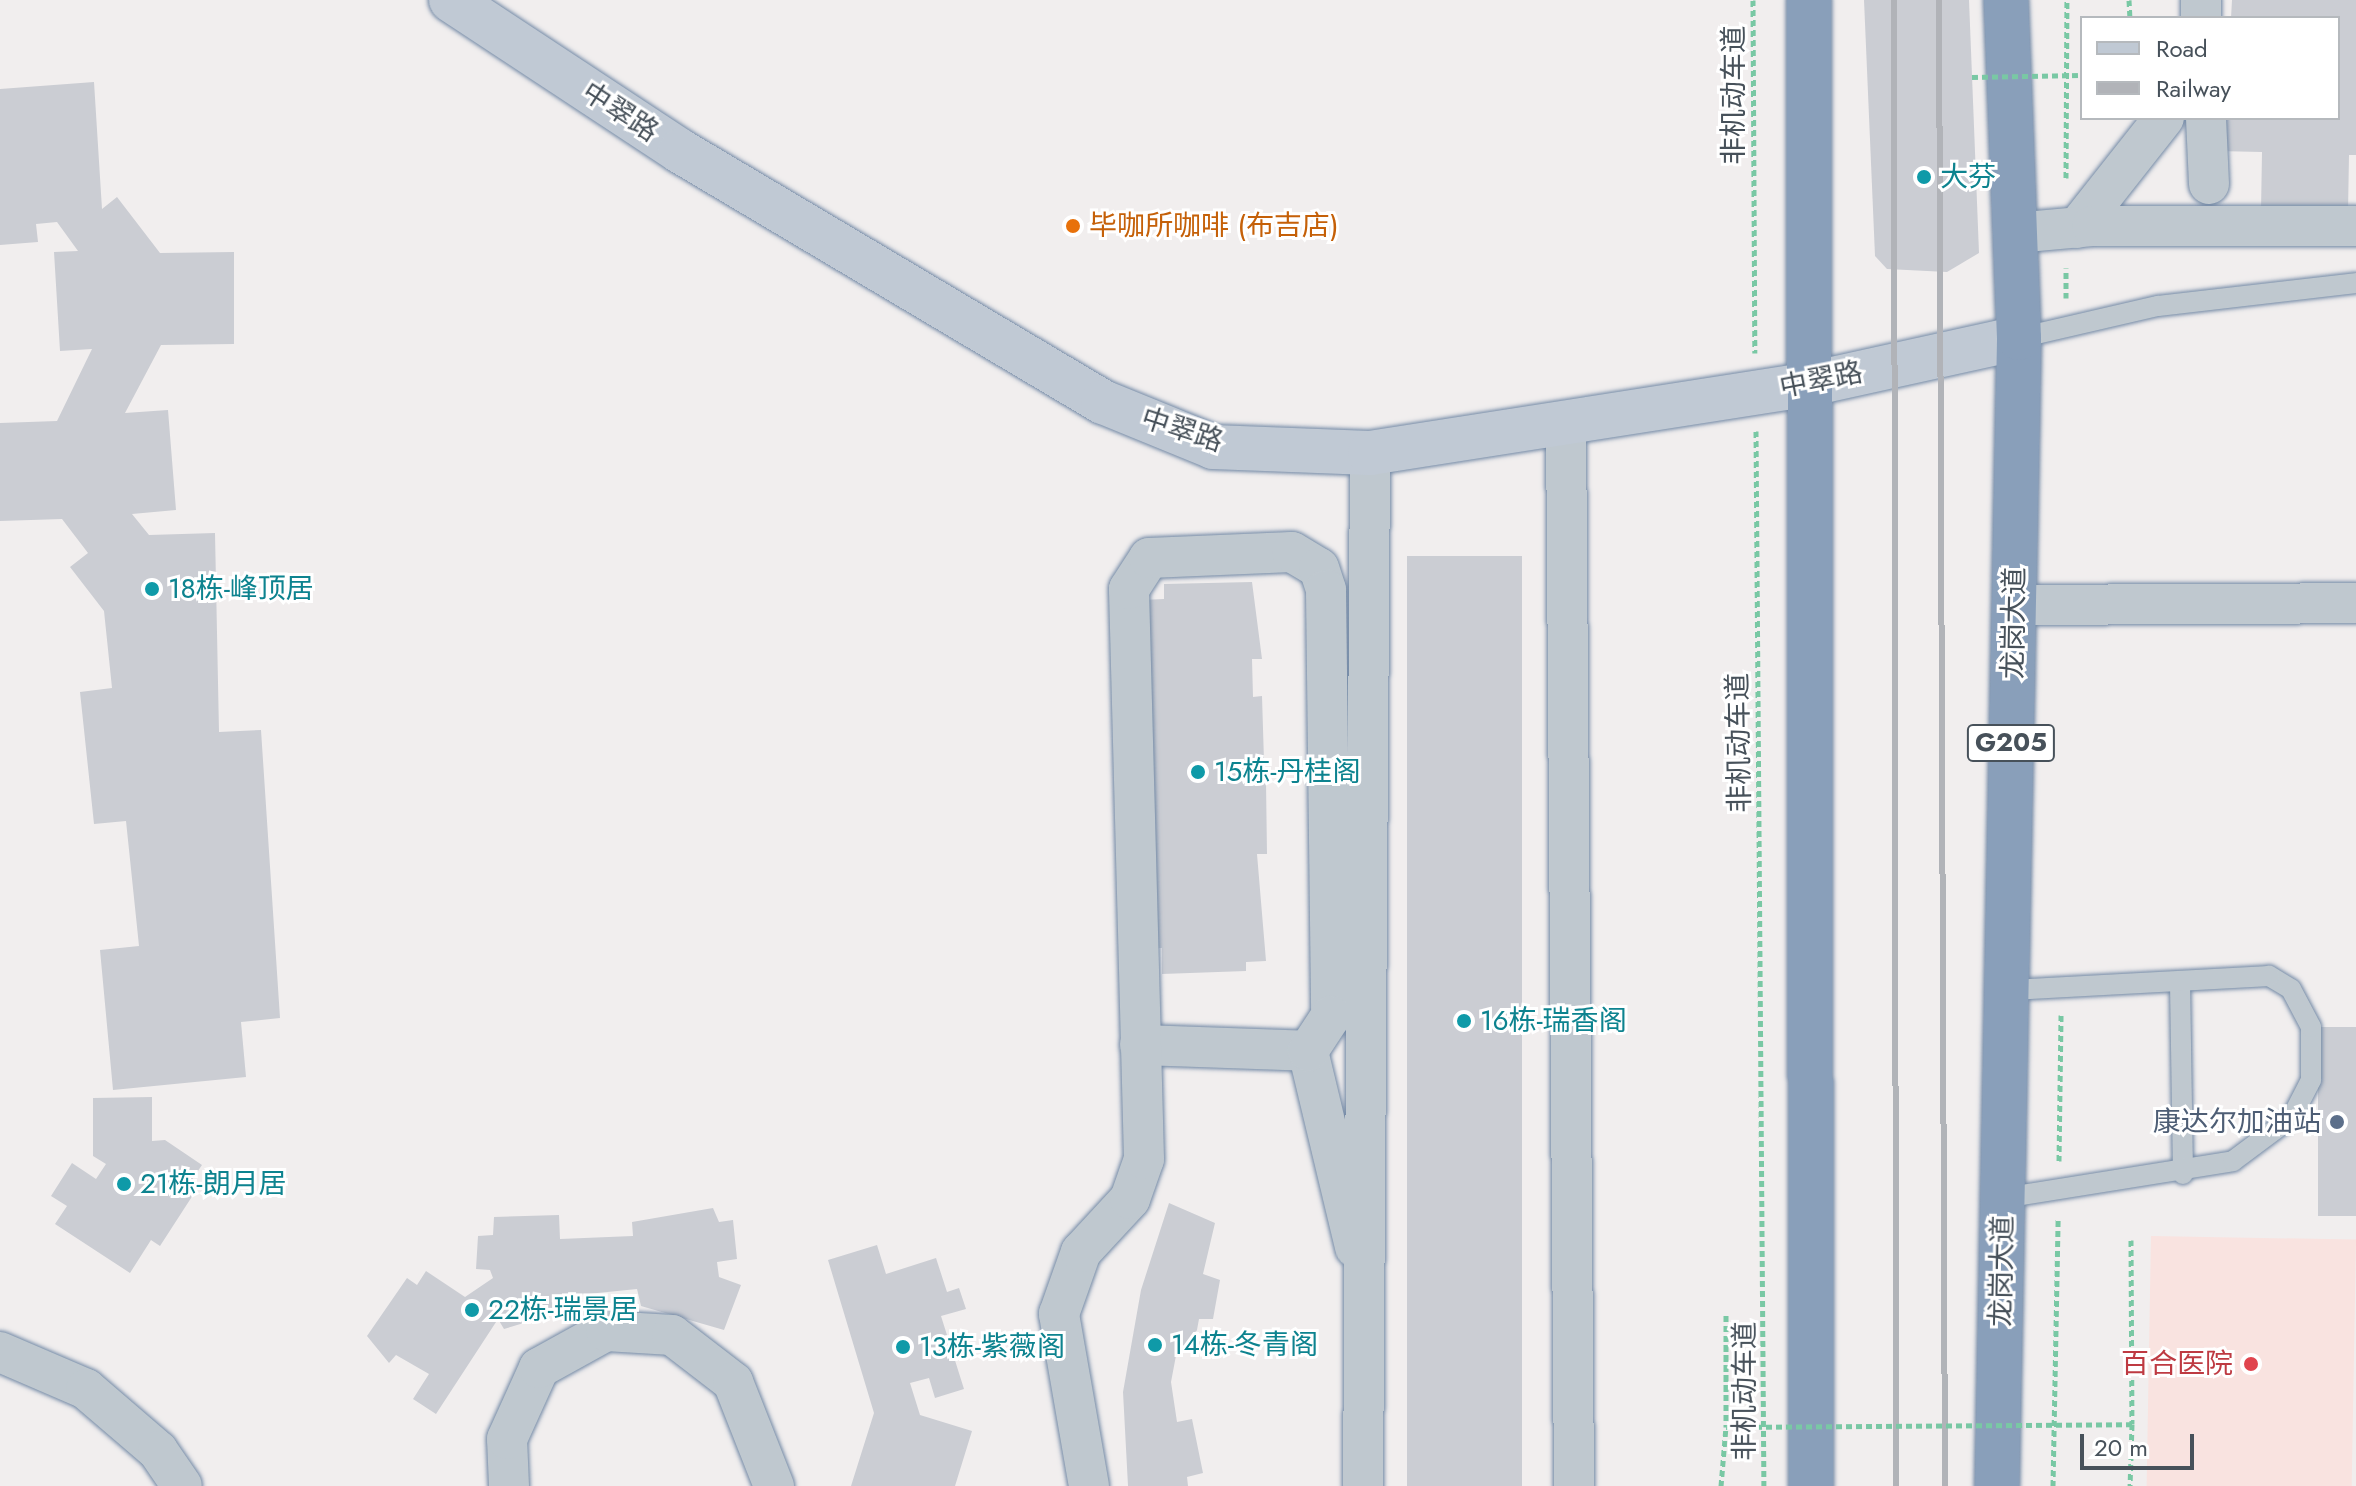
<!DOCTYPE html>
<meta charset="utf-8">
<style>
body{margin:0}
#map{position:relative;width:2356px;height:1486px;overflow:hidden;background:#f1eeee;font-family:Jost,"Noto Sans SC",sans-serif}
div>[style]{position:absolute}
[style*='--x']{left:calc(var(--x)*1px);top:calc(var(--y)*1px);width:calc(var(--w)*1px);rotate:calc(var(--a)*1deg)}
.medical>*{inset:0;background:#f9e3e0;transform-origin:0 0}
.building>*{inset:0;background:#cbcdd3;transform-origin:0 0}
.path>*{height:5px;margin-top:-2.5px;transform-origin:0;background:repeating-linear-gradient(90deg,#79c8a4 0 6px,transparent 0 10px)}
.roads{filter:drop-shadow(0 0 2px #748aa6) drop-shadow(0 0 2px #748aa6)}
.lane>*{height:20px;margin:-10px;padding:0 10px;transform-origin:10px;border-radius:10px;background:#bfc8cf}
.street>*{height:40px;margin:-20px;padding:0 20px;transform-origin:20px;border-radius:20px;background:#bfc8cf}
.secondary>*{height:44px;margin:-22px;padding:0 22px;transform-origin:22px;border-radius:22px;background:#c0c9d4}
.highway>*{height:44px;margin:-22px;padding:0 22px;transform-origin:22px;border-radius:22px;background:#899fba}
.rail>*{height:6px;margin:-3px;padding:0 3px;transform-origin:3px;border-radius:3px;background:#b1b3b8}
.path-bridge>*{height:5px;margin-top:-2.5px;transform-origin:0;background:repeating-linear-gradient(90deg,#79c8a4 0 6px,transparent 0 10px)}
.dots>*{width:22px;height:22px;translate:-50% -50%;box-sizing:border-box;border:4px solid #fff;border-radius:50%}
span{translate:-50% -50%;white-space:nowrap;text-align:center;line-height:1.15;-webkit-text-stroke:6px #fff;paint-order:stroke}
.shield-label span{padding:2px 6px;background:#fff;border:2px solid;border-radius:6px;-webkit-text-stroke-width:0}
.shield-label{font-size:26px;color:#47515a;font-weight:700}
.street-label{font-size:28px;color:#47515a}
.culture-label{font-size:28px;color:#0d838f}
.left{translate:0 -50%;text-align:left}
.food-label{font-size:28px;color:#c56008}
.service-label{font-size:28px;color:#4e5e75}
.right{translate:-100% -50%;text-align:right}
.health-label{font-size:28px;color:#be3a42}
.legend{position:absolute;left:2080px;top:16px;width:260px;height:104px;box-sizing:border-box;background:#fff;border:2px solid #b5b9bd;margin:0;padding:10px 14px;list-style:none;font-size:24px;color:#47515a}
.legend li{display:flex;align-items:center;gap:16px;height:40px}
.legend b{width:40px;border:2px solid #b5b9bd}
.scale{position:absolute;left:2080px;top:1434px;width:114px;height:36px;box-sizing:border-box;border:4px solid #47515a;border-top:0;padding-left:10px;font-size:24px;line-height:28px;white-space:nowrap;color:#47515a;-webkit-text-stroke:6px #fff;paint-order:stroke}
</style>
<div id="map">
<div class="medical">
<i style="left:2151px;top:1236px;width:205px;height:250px;rotate:1deg"></i>
</div>
<div class="building">
<i style="clip-path:polygon(1864px 0,1969px 0,1979px 253px,1947px 272px,1887px 269px,1875px 256px)"></i>
<i style="clip-path:polygon(2232px 0,2356px 0,2356px 155px,2349px 155px,2348px 212px,2261px 211px,2262px 152px,2217px 151px,2218px 118px,2338px 118px,2338px 18px,2231px 18px)"></i>
<i style="clip-path:polygon(94px 82px,102px 209px,117px 197px,160px 253px,234px 252px,234px 344px,161px 345px,125px 413px,168px 410px,176px 510px,132px 514px,149px 535px,215px 533px,219px 732px,261px 730px,280px 1018px,241px 1022px,246px 1077px,113px 1090px,100px 950px,139px 946px,126px 821px,94px 824px,80px 692px,112px 688px,104px 611px,70px 567px,88px 553px,62px 519px,0 521px,0 423px,57px 421px,92px 349px,60px 351px,54px 252px,78px 251px,57px 222px,36px 224px,38px 242px,0 245px,0 89px)"></i>
<i style="left:1522px;top:556px;width:930px;height:115px;rotate:90deg"></i>
<i style="clip-path:polygon(1252px 582px,1262px 659px,1252px 659px,1253px 697px,1262px 696px,1264px 761px,1250px 761px,1250px 783px,1266px 782px,1267px 854px,1257px 854px,1266px 961px,1246px 962px,1246px 971px,1162px 974px,1162px 948px,1151px 948px,1142px 600px,1164px 599px,1164px 584px)"></i>
<i style="left:2356px;top:1027px;width:189px;height:38px;rotate:90deg"></i>
<i style="clip-path:polygon(152px 1097px,152px 1141px,165px 1140px,202px 1165px,185px 1190px,193px 1195px,160px 1246px,151px 1240px,130px 1273px,55px 1224px,67px 1206px,51px 1196px,72px 1163px,96px 1179px,106px 1164px,93px 1156px,93px 1098px)"></i>
<i style="clip-path:polygon(1169px 1203px,1215px 1223px,1203px 1274px,1220px 1280px,1213px 1319px,1199px 1319px,1194px 1346px,1178px 1345px,1171px 1382px,1177px 1422px,1192px 1419px,1203px 1473px,1187px 1477px,1188px 1486px,1128px 1486px,1123px 1392px,1141px 1290px)"></i>
<i style="clip-path:polygon(713px 1208px,719px 1222px,733px 1220px,737px 1259px,717px 1262px,719px 1277px,741px 1285px,724px 1330px,641px 1306px,637px 1289px,558px 1297px,560px 1312px,504px 1329px,498px 1319px,436px 1414px,413px 1399px,429px 1374px,396px 1355px,389px 1363px,367px 1336px,407px 1278px,417px 1285px,426px 1271px,465px 1297px,493px 1278px,490px 1270px,476px 1269px,478px 1236px,493px 1235px,494px 1217px,559px 1215px,560px 1239px,633px 1236px,632px 1222px)"></i>
<i style="clip-path:polygon(877px 1245px,886px 1274px,936px 1258px,947px 1292px,959px 1288px,966px 1309px,941px 1316px,964px 1389px,935px 1398px,929px 1378px,910px 1383px,920px 1415px,972px 1431px,955px 1486px,851px 1486px,874px 1413px,828px 1260px)"></i>
</div>
<div class="path">
<i style="--x:1753;--y:0;--w:353;--a:89.7"></i>
<i style="--x:2129;--y:0;--w:18;--a:87"></i>
<i style="--x:2066;--y:178;--w:178;--a:-89.7"></i>
<i style="--x:2066;--y:298;--w:30;--a:-90"></i>
<i style="--x:1756;--y:431;--w:1055;--a:89.57"></i>
<i style="--x:2059;--y:1161;--w:146;--a:-89.2"></i>
<i style="--x:2131;--y:1240;--w:184;--a:89.7"></i>
<i style="--x:1721;--y:1486;--w:59;--a:-85.2"></i>
<i style="--x:2053;--y:1486;--w:267;--a:-88.9"></i>
</div>
<div class="roads">
<div class="lane">
<i style="--x:2019;--y:338;--w:143;--a:-13"></i>
<i style="--x:2158;--y:306;--w:199;--a:-6.6"></i>
<i style="--x:2180;--y:982;--w:192;--a:89.1"></i>
<i style="--x:2003;--y:1198;--w:233;--a:-9.1"></i>
<i style="--x:2233;--y:1161;--w:74;--a:-36.7"></i>
<i style="--x:2292;--y:1117;--w:42;--a:-62.8"></i>
<i style="--x:2311;--y:1080;--w:53;--a:-90"></i>
<i style="--x:2311;--y:1027;--w:43;--a:-117.8"></i>
<i style="--x:2291;--y:989;--w:26;--a:-149"></i>
<i style="--x:2269;--y:976;--w:262;--a:176.9"></i>
</div>
<div class="street">
<i style="--x:2201;--y:0;--w:18;--a:90"></i>
<i style="--x:2206;--y:118;--w:66;--a:87.4"></i>
<i style="--x:2077;--y:228;--w:140;--a:-51.7"></i>
<i style="--x:2015;--y:233;--w:77;--a:-5.2"></i>
<i style="--x:2092;--y:226;--w:264;--a:0"></i>
<i style="--x:1566;--y:422;--w:1064;--a:89.57"></i>
<i style="--x:2014;--y:605;--w:342;--a:-0.3"></i>
<i style="--x:1140;--y:1045;--w:168;--a:2"></i>
<i style="--x:1308;--y:1051;--w:202;--a:76.5"></i>
<i style="--x:0;--y:1352;--w:94;--a:23.3"></i>
<i style="--x:86;--y:1389;--w:95;--a:40.7"></i>
<i style="--x:158;--y:1451;--w:42;--a:55.6"></i>
<i style="--x:509;--y:1486;--w:47;--a:-92.4"></i>
<i style="--x:507;--y:1439;--w:78;--a:-65.7"></i>
<i style="--x:539;--y:1368;--w:77;--a:-28.9"></i>
<i style="--x:606;--y:1331;--w:66;--a:3.5"></i>
<i style="--x:672;--y:1335;--w:77;--a:37.6"></i>
<i style="--x:733;--y:1382;--w:112;--a:68.5"></i>
<i style="--x:1089;--y:1486;--w:175;--a:-99.9"></i>
<i style="--x:1059;--y:1314;--w:66;--a:-70.5"></i>
<i style="--x:1081;--y:1252;--w:72;--a:-47.2"></i>
<i style="--x:1130;--y:1199;--w:42;--a:-70.7"></i>
<i style="--x:1144;--y:1159;--w:570;--a:-91.51"></i>
<i style="--x:1129;--y:589;--w:37;--a:-57"></i>
<i style="--x:1149;--y:558;--w:143;--a:-2.4"></i>
<i style="--x:1292;--y:552;--w:31;--a:31"></i>
<i style="--x:1319;--y:568;--w:23;--a:72"></i>
<i style="--x:1326;--y:590;--w:426;--a:89.3"></i>
<i style="--x:1331;--y:1016;--w:42;--a:123.3"></i>
<i style="--x:1363;--y:1486;--w:1033;--a:-89.61"></i>
</div>
<div class="secondary">
<i style="--x:451;--y:0;--w:274;--a:33.4"></i>
<i style="--x:680;--y:151;--w:492;--a:30.7"></i>
<i style="--x:1103;--y:402;--w:119;--a:22.2"></i>
<i style="--x:1213;--y:447;--w:157;--a:2.2"></i>
<i style="--x:1370;--y:453;--w:445;--a:-8.9"></i>
<i style="--x:1810;--y:384;--w:214;--a:-12.4"></i>
</div>
<div class="highway">
<i style="--x:1809;--y:0;--w:1486;--a:89.92"></i>
<i style="--x:1997;--y:1486;--w:1148;--a:-88.9"></i>
<i style="--x:2019;--y:338;--w:338;--a:-92.2"></i>
</div>
</div>
<div class="rail">
<i style="--x:1894;--y:0;--w:1486;--a:89.92"></i>
<i style="--x:1939;--y:0;--w:1486;--a:89.77"></i>
</div>
<div class="path-bridge">
<i style="--x:1972;--y:77;--w:110;--a:-1"></i>
<i style="--x:1726;--y:1315;--w:112;--a:90"></i>
<i style="--x:1726;--y:1427;--w:406;--a:-0.4"></i>
<i style="--x:2132;--y:1424;--w:62;--a:91.8"></i>
</div>
<div class="dots">
<i style="left:1924px;top:177px;background:#0f9aa8"></i>
<i style="left:1073px;top:226px;background:#e8710a"></i>
<i style="left:152px;top:589px;background:#0f9aa8"></i>
<i style="left:1198px;top:772px;background:#0f9aa8"></i>
<i style="left:1464px;top:1021px;background:#0f9aa8"></i>
<i style="left:2337px;top:1122px;background:#5c6f8a"></i>
<i style="left:124px;top:1184px;background:#0f9aa8"></i>
<i style="left:472px;top:1310px;background:#0f9aa8"></i>
<i style="left:1155px;top:1345px;background:#0f9aa8"></i>
<i style="left:903px;top:1347px;background:#0f9aa8"></i>
<i style="left:2251px;top:1364px;background:#e0444e"></i>
</div>
<div class="shield-label">
<span style="left:2011px;top:743px">G205</span>
</div>
<div class="street-label">
<span style="left:1734px;top:95px;rotate:-90deg">非机动车道</span>
<span style="left:620px;top:112px;rotate:33deg">中翠路</span>
<span style="left:1821px;top:380px;rotate:-11deg">中翠路</span>
<span style="left:1182px;top:430px;rotate:18deg">中翠路</span>
<span style="left:2014px;top:623px;rotate:-89deg">龙岗大道</span>
<span style="left:1739px;top:743px;rotate:-91deg">非机动车道</span>
<span style="left:2002px;top:1271px;rotate:-89deg">龙岗大道</span>
<span style="left:1745px;top:1391px;rotate:-90deg">非机动车道</span>
</div>
<div class="culture-label">
<span class="left" style="left:1940px;top:177px">大芬</span>
<span class="left" style="left:168px;top:589px">18栋-峰顶居</span>
<span class="left" style="left:1214px;top:772px">15栋-丹桂阁</span>
<span class="left" style="left:1480px;top:1021px">16栋-瑞香阁</span>
<span class="left" style="left:140px;top:1184px">21栋-朗月居</span>
<span class="left" style="left:488px;top:1310px">22栋-瑞景居</span>
<span class="left" style="left:1171px;top:1345px">14栋-冬青阁</span>
<span class="left" style="left:919px;top:1347px">13栋-紫薇阁</span>
</div>
<div class="food-label">
<span class="left" style="left:1089px;top:226px">毕咖所咖啡 (布吉店)</span>
</div>
<div class="service-label">
<span class="right" style="left:2321px;top:1122px">康达尔加油站</span>
</div>
<div class="health-label">
<span class="right" style="left:2233px;top:1364px">百合医院</span>
</div>
<ul class="legend">
<li><b style="height:10px;background:#c0c9d4"></b>Road</li>
<li><b style="height:10px;background:#b1b3b8"></b>Railway</li>
</ul>
<div class="scale">20 m</div>
</div>
